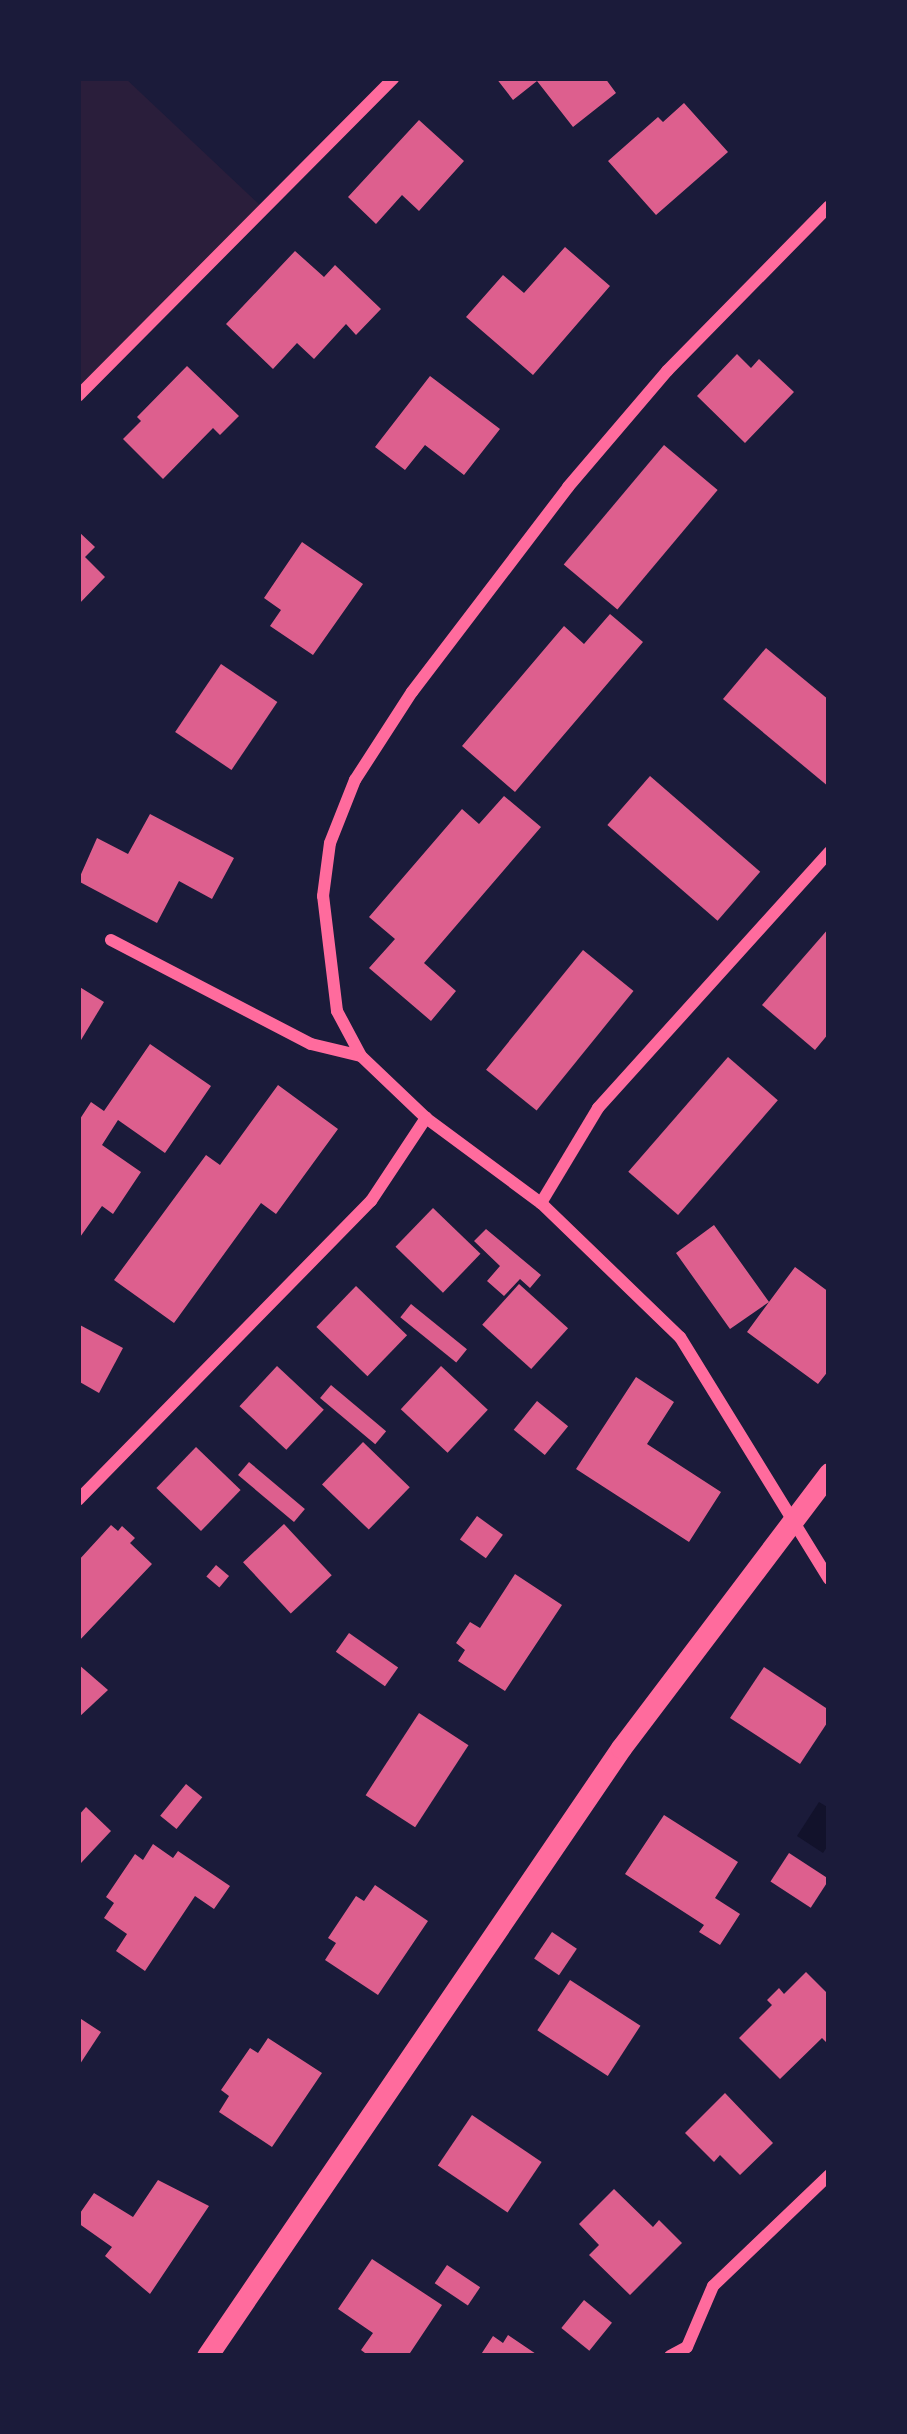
<!DOCTYPE html>
<style>
body{margin:0}
#map{position:relative;width:907px;height:2434px;overflow:hidden;background:#1b1b3a;font-family:Helvetica,sans-serif}
div>[style]{position:absolute}
[style*='--x']{left:calc(var(--x)*1px);top:calc(var(--y)*1px);width:calc(var(--w)*1px);rotate:calc(var(--a)*1deg)}
.green>*{inset:0;background:#2a1e3b}
.water>*{inset:0;background:#12122b}
.building>*{inset:0;background:#dd5f8e;transform-origin:0 0}
.minor>*{height:12px;margin:-6px;padding:0 6px;transform-origin:6px;border-radius:6px;background:#ff6b9d}
.tertiary>*{height:21px;margin:-10.5px;padding:0 10.5px;transform-origin:10.5px;border-radius:10.5px;background:#ff6b9d}
span{translate:-50% -50%;white-space:nowrap;text-align:center;line-height:1.15;-webkit-text-stroke:9px #1b1b3a;paint-order:stroke}
.frame{position:absolute;inset:0;border:81px solid #1b1b3a;pointer-events:none}
</style>
<div id="map">
<div class="green">
<i style="clip-path:polygon(78px 78px,125px 78px,264px 209px,78px 396px)"></i>
</div>
<div class="water">
<i style="clip-path:polygon(819px 1802px,829px 1808px,829px 1844px,823px 1853px,797px 1836px)"></i>
</div>
<div class="building">
<i style="clip-path:polygon(496px 78px,605px 78px,616px 93px,573px 127px,537px 81px,513px 100px)"></i>
<i style="clip-path:polygon(684px 103px,728px 152px,656px 215px,608px 161px,658px 117px,663px 122px)"></i>
<i style="clip-path:polygon(419px 120px,464px 161px,419px 211px,402px 195px,376px 224px,348px 197px)"></i>
<i style="clip-path:polygon(565px 247px,610px 286px,533px 375px,466px 317px,503px 275px,524px 293px)"></i>
<i style="clip-path:polygon(295px 251px,324px 277px,335px 265px,381px 309px,356px 335px,346px 324px,314px 359px,297px 343px,273px 369px,226px 324px)"></i>
<i style="clip-path:polygon(737px 354px,751px 368px,759px 359px,794px 392px,745px 443px,697px 396px)"></i>
<i style="clip-path:polygon(187px 366px,239px 416px,220px 435px,213px 428px,163px 479px,123px 439px,141px 421px,137px 417px)"></i>
<i style="clip-path:polygon(430px 376px,500px 429px,464px 475px,425px 445px,405px 470px,375px 447px)"></i>
<i style="left:664px;top:445px;width:70px;height:156px;rotate:40deg"></i>
<i style="clip-path:polygon(78px 531px,95px 547px,85px 557px,105px 577px,78px 605px)"></i>
<i style="clip-path:polygon(302px 542px,363px 584px,313px 655px,270px 626px,281px 610px,264px 598px)"></i>
<i style="clip-path:polygon(610px 614px,643px 642px,515px 792px,462px 746px,564px 626px,584px 644px)"></i>
<i style="clip-path:polygon(766px 648px,829px 700px,829px 787px,723px 699px)"></i>
<i style="left:221px;top:664px;width:68px;height:82px;rotate:34deg"></i>
<i style="left:650px;top:776px;width:146px;height:65px;rotate:41deg"></i>
<i style="clip-path:polygon(504px 796px,541px 827px,424px 963px,456px 991px,431px 1021px,369px 968px,395px 939px,369px 917px,462px 809px,479px 824px)"></i>
<i style="clip-path:polygon(150px 814px,234px 858px,212px 899px,179px 881px,157px 923px,78px 881px,97px 838px,128px 854px)"></i>
<i style="clip-path:polygon(829px 928px,829px 1033px,815px 1050px,762px 1005px)"></i>
<i style="left:583px;top:950px;width:65px;height:154px;rotate:39deg"></i>
<i style="clip-path:polygon(78px 986px,104px 1002px,78px 1045px)"></i>
<i style="clip-path:polygon(150px 1044px,211px 1086px,165px 1153px,118px 1120px,102px 1145px,141px 1172px,113px 1214px,102px 1206px,78px 1240px,78px 1122px,91px 1102px,104px 1111px)"></i>
<i style="left:728px;top:1057px;width:66px;height:152px;rotate:41deg"></i>
<i style="clip-path:polygon(278px 1085px,338px 1129px,276px 1214px,261px 1203px,174px 1323px,114px 1280px,206px 1155px,220px 1165px)"></i>
<i style="left:433px;top:1208px;width:66px;height:54px;rotate:44deg"></i>
<i style="clip-path:polygon(714px 1225px,769px 1302px,795px 1267px,829px 1292px,829px 1370px,818px 1384px,747px 1332px,769px 1302px,730px 1329px,676px 1253px)"></i>
<i style="clip-path:polygon(486px 1229px,541px 1275px,530px 1288px,520px 1279px,504px 1296px,487px 1281px,500px 1266px,474px 1241px)"></i>
<i style="left:519px;top:1284px;width:66px;height:55px;rotate:42deg"></i>
<i style="left:356px;top:1286px;width:71px;height:57px;rotate:44deg"></i>
<i style="left:411px;top:1304px;width:72px;height:17px;rotate:39deg"></i>
<i style="clip-path:polygon(78px 1324px,123px 1348px,99px 1393px,78px 1381px)"></i>
<i style="left:277px;top:1366px;width:64px;height:55px;rotate:43deg"></i>
<i style="left:441px;top:1366px;width:64px;height:59px;rotate:43deg"></i>
<i style="clip-path:polygon(636px 1377px,674px 1402px,647px 1444px,721px 1492px,689px 1542px,576px 1469px)"></i>
<i style="left:331px;top:1385px;width:72px;height:17px;rotate:40deg"></i>
<i style="left:537px;top:1401px;width:40px;height:37px;rotate:39deg"></i>
<i style="left:363px;top:1442px;width:65px;height:59px;rotate:44deg"></i>
<i style="left:196px;top:1447px;width:62px;height:57px;rotate:44deg"></i>
<i style="left:249px;top:1462px;width:73px;height:17px;rotate:40deg"></i>
<i style="left:477px;top:1516px;width:32px;height:29px;rotate:36deg"></i>
<i style="left:284px;top:1524px;width:70px;height:56px;rotate:47deg"></i>
<i style="clip-path:polygon(111px 1525px,118px 1531px,122px 1526px,135px 1538px,130px 1543px,152px 1564px,78px 1642px,78px 1561px)"></i>
<i style="left:216px;top:1565px;width:17px;height:15px;rotate:40deg"></i>
<i style="clip-path:polygon(515px 1574px,562px 1605px,505px 1691px,458px 1661px,465px 1650px,456px 1643px,470px 1622px,480px 1628px)"></i>
<i style="left:349px;top:1633px;width:60px;height:23px;rotate:35deg"></i>
<i style="clip-path:polygon(78px 1664px,108px 1690px,78px 1718px)"></i>
<i style="clip-path:polygon(764px 1667px,829px 1710px,829px 1720px,800px 1764px,730px 1718px)"></i>
<i style="left:419px;top:1713px;width:59px;height:98px;rotate:33deg"></i>
<i style="left:186px;top:1784px;width:21px;height:41px;rotate:39deg"></i>
<i style="clip-path:polygon(86px 1807px,111px 1831px,81px 1863px,78px 1816px)"></i>
<i style="clip-path:polygon(664px 1815px,738px 1862px,715px 1898px,740px 1914px,720px 1945px,699px 1932px,704px 1925px,625px 1874px)"></i>
<i style="clip-path:polygon(153px 1844px,173px 1858px,178px 1851px,230px 1886px,214px 1909px,195px 1896px,145px 1971px,116px 1951px,127px 1934px,104px 1918px,114px 1903px,106px 1897px,135px 1854px,143px 1860px)"></i>
<i style="left:789px;top:1853px;width:48px;height:34px;rotate:33deg"></i>
<i style="clip-path:polygon(375px 1885px,428px 1921px,378px 1995px,325px 1960px,336px 1943px,328px 1938px,356px 1896px,364px 1901px)"></i>
<i style="left:552px;top:1932px;width:30px;height:32px;rotate:34deg"></i>
<i style="clip-path:polygon(806px 1972px,829px 1995px,829px 2045px,822px 2038px,780px 2079px,739px 2038px,772px 2005px,767px 2000px,779px 1988px,784px 1994px)"></i>
<i style="left:570px;top:1980px;width:84px;height:60px;rotate:33deg"></i>
<i style="clip-path:polygon(78px 2017px,101px 2032px,78px 2067px)"></i>
<i style="clip-path:polygon(268px 2038px,322px 2073px,272px 2147px,219px 2112px,229px 2096px,221px 2090px,250px 2048px,258px 2053px)"></i>
<i style="clip-path:polygon(725px 2093px,773px 2143px,740px 2175px,720px 2155px,714px 2162px,685px 2133px)"></i>
<i style="left:472px;top:2115px;width:84px;height:61px;rotate:34deg"></i>
<i style="clip-path:polygon(158px 2180px,209px 2206px,150px 2294px,105px 2256px,112px 2247px,78px 2223px,78px 2216px,94px 2193px,133px 2217px)"></i>
<i style="clip-path:polygon(614px 2189px,653px 2227px,659px 2220px,682px 2243px,630px 2295px,589px 2255px,599px 2245px,579px 2224px)"></i>
<i style="clip-path:polygon(372px 2259px,442px 2305px,408px 2356px,369px 2356px,361px 2350px,373px 2333px,338px 2309px)"></i>
<i style="left:447px;top:2265px;width:40px;height:22px;rotate:34deg"></i>
<i style="left:584px;top:2300px;width:36px;height:36px;rotate:39deg"></i>
<i style="clip-path:polygon(508px 2335px,539px 2356px,480px 2356px,493px 2336px,503px 2343px)"></i>
</div>
<div class="minor">
<i style="--x:78;--y:396;--w:448;--a:-45.2"></i>
<i style="--x:111;--y:940;--w:225;--a:27.5"></i>
<i style="--x:311;--y:1044;--w:51;--a:13.5"></i>
<i style="--x:361;--y:1056;--w:90;--a:43.6"></i>
<i style="--x:426;--y:1118;--w:143;--a:36.5"></i>
<i style="--x:541;--y:1203;--w:193;--a:44"></i>
<i style="--x:680;--y:1337;--w:284;--a:58.4"></i>
<i style="--x:361;--y:1056;--w:51;--a:-118.1"></i>
<i style="--x:337;--y:1011;--w:116;--a:-96.9"></i>
<i style="--x:323;--y:896;--w:53;--a:-82.5"></i>
<i style="--x:330;--y:843;--w:68;--a:-68.4"></i>
<i style="--x:355;--y:780;--w:105;--a:-57.1"></i>
<i style="--x:412;--y:692;--w:258;--a:-52.7"></i>
<i style="--x:568;--y:487;--w:153;--a:-49.5"></i>
<i style="--x:667;--y:371;--w:231;--a:-45.5"></i>
<i style="--x:541;--y:1203;--w:111;--a:-59"></i>
<i style="--x:598;--y:1108;--w:345;--a:-47.9"></i>
<i style="--x:78;--y:1500;--w:419;--a:-45.6"></i>
<i style="--x:371;--y:1201;--w:100;--a:-56.5"></i>
<i style="--x:670;--y:2356;--w:19;--a:-28"></i>
<i style="--x:687;--y:2347;--w:66;--a:-66.9"></i>
<i style="--x:713;--y:2286;--w:161;--a:-43.7"></i>
</div>
<div class="tertiary">
<i style="--x:207;--y:2356;--w:736;--a:-55.75"></i>
<i style="--x:621;--y:1748;--w:345;--a:-52.9"></i>
</div>
<div class="frame"></div>
</div>
